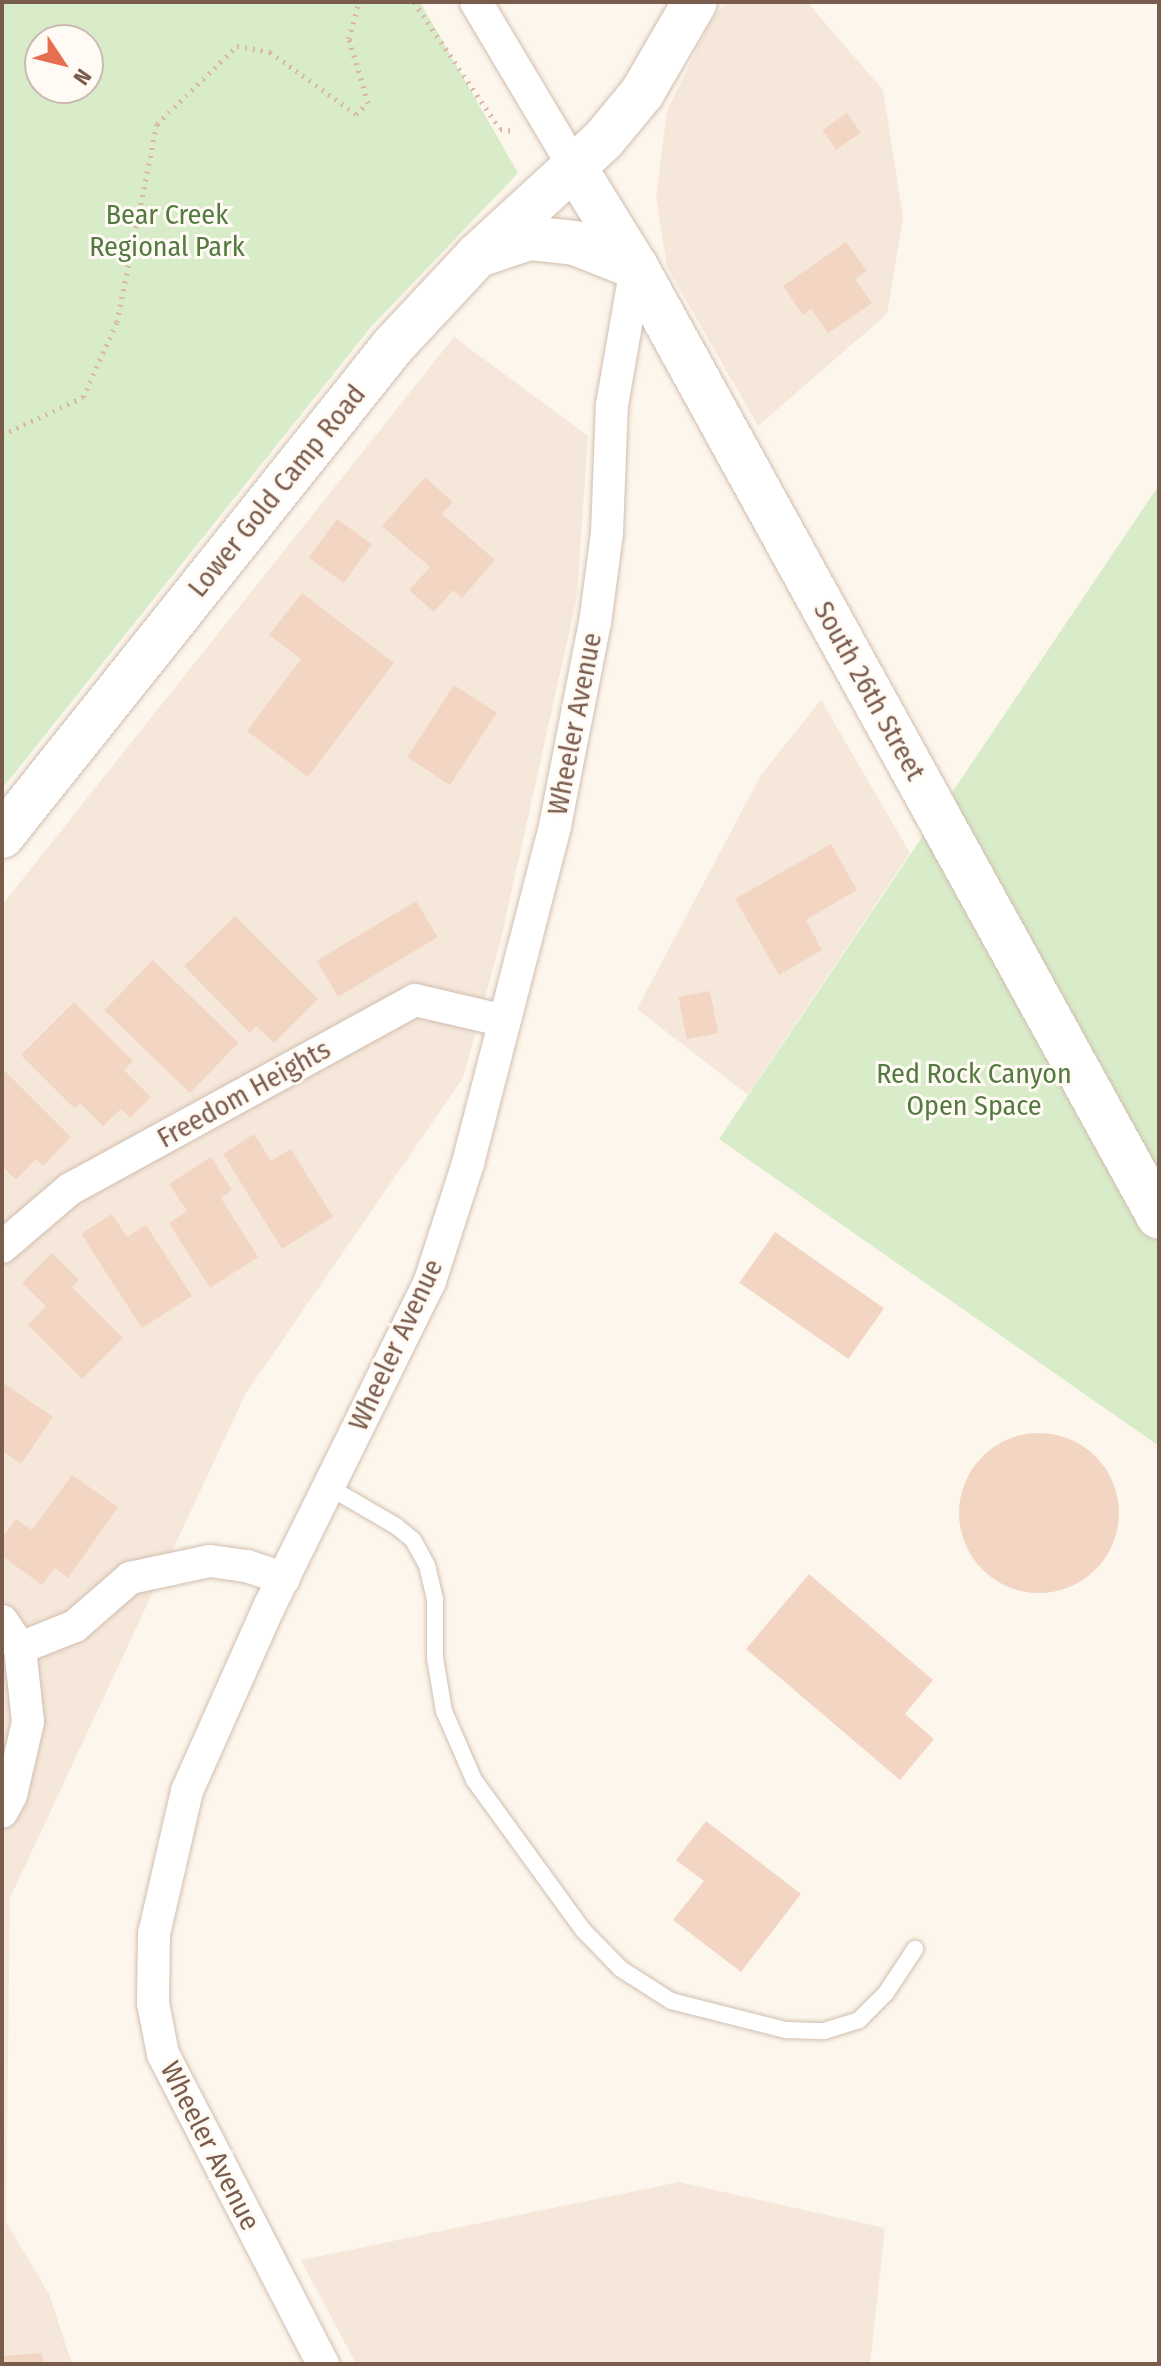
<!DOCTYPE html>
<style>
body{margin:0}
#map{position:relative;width:1161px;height:2366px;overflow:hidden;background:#fdf6ec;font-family:"Fira Sans Condensed",sans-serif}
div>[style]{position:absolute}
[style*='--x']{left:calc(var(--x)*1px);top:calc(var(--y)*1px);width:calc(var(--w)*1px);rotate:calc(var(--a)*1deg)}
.residential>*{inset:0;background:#f5e8da}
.green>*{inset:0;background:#d8ecc9}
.building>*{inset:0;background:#f3d5c3;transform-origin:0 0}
.round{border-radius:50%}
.path>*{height:5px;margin-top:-2.5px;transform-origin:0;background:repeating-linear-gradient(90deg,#d9b8a5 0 2px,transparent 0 8px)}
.roads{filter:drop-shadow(0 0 2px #d1beb0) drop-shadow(0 0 2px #d1beb0)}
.lane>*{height:16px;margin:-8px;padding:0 8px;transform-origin:8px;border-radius:8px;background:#fff}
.street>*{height:32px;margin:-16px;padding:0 16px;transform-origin:16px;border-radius:16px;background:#fff}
.secondary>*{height:44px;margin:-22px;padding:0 22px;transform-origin:22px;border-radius:22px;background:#fff}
span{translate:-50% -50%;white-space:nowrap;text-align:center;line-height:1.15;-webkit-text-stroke:6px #fffaf3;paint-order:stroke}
.park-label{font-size:28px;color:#537a41}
.street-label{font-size:28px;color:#7a5c4d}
.frame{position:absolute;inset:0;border:4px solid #7a5c4d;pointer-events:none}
.north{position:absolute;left:24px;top:24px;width:80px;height:80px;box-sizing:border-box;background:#fffaf3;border:2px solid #cabbb1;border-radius:50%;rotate:125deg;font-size:22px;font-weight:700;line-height:32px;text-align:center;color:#7a5c4d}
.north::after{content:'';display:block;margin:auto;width:28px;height:36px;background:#e76f51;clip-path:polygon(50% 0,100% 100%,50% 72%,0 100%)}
</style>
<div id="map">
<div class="residential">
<i style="clip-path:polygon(726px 2px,807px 2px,883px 90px,903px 217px,887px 314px,758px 426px,667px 267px,656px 198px,667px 110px,711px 21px)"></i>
<i style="clip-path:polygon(454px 337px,588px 436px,577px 597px,501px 939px,463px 1078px,246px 1393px,10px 1898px,6px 2222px,49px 2294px,72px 2364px,2px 2364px,2px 905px)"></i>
<i style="clip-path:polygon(821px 700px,910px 853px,748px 1095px,637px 1009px,761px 775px)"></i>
<i style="clip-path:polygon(679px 2182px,885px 2228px,870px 2364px,356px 2364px,301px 2260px)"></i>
</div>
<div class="green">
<i style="clip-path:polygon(evenodd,2px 2px,420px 2px,518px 173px,371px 327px,2px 789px,2px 2px,40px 40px,88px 40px,88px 88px,40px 88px,40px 40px)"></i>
<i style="clip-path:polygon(1159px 485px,1159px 1446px,719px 1139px)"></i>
</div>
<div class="building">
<i style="left:847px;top:113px;width:24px;height:30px;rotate:55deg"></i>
<i style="clip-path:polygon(846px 242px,867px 271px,855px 279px,872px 303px,828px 333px,811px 309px,803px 315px,783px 286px)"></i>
<i style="clip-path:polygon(425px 477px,453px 502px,442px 514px,495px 560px,462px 598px,453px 590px,434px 612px,409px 590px,430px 567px,382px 526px)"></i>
<i style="left:337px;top:519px;width:43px;height:48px;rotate:36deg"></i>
<i style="clip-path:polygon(302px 593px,394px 663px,308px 777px,247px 731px,301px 659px,269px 635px)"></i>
<i style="left:454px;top:685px;width:51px;height:86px;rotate:33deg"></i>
<i style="clip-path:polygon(831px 844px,857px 890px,806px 920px,822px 950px,779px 975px,735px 899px)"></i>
<i style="left:416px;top:901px;width:42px;height:116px;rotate:59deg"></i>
<i style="clip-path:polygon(235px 916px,318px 999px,274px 1043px,256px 1026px,250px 1033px,184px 966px)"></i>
<i style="left:153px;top:960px;width:119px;height:70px;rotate:44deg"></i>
<i style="left:710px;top:991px;width:43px;height:32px;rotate:79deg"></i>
<i style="clip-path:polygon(74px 1002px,133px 1061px,124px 1070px,151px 1097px,130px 1118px,121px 1109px,103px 1126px,80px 1103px,75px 1109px,21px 1055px)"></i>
<i style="clip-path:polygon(2px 1068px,71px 1137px,43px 1166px,36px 1159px,16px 1180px,2px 1166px)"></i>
<i style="clip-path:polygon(254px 1134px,271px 1161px,291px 1149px,333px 1217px,282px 1249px,223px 1154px)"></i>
<i style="clip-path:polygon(211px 1157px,232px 1190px,221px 1198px,258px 1257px,210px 1288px,169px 1223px,187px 1211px,169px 1184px)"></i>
<i style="clip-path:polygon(112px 1214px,127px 1237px,146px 1225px,192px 1296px,142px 1328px,81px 1234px)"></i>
<i style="left:775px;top:1232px;width:133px;height:62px;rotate:35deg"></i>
<i style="clip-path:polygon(52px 1253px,79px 1280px,72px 1287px,123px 1338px,82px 1379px,28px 1325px,46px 1306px,22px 1283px)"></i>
<i style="clip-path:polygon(2px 1382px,53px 1417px,21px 1464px,2px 1451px)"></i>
<i class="round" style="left:959px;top:1433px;width:160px;height:160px"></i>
<i style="clip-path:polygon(72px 1475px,118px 1507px,68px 1578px,55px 1568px,42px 1585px,2px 1556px,2px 1538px,16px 1519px,32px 1530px)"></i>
<i style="clip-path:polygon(809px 1574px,933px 1680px,905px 1714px,934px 1739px,900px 1780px,746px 1649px)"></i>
<i style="clip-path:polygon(706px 1821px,801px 1894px,741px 1972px,673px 1920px,704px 1881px,676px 1860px)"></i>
<i style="clip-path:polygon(42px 2353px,43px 2364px,2px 2364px,2px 2356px)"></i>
</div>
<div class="path">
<i style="--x:414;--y:2;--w:153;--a:55.9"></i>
<i style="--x:500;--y:129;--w:14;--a:8"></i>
<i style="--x:2;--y:435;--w:89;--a:-25.1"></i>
<i style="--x:83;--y:397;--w:82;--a:-65.6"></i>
<i style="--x:117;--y:322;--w:202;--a:-78.6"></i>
<i style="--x:157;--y:124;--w:112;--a:-44.3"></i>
<i style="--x:237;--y:46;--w:34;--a:10"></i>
<i style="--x:270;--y:52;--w:106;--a:35.8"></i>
<i style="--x:356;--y:114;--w:16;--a:-43"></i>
<i style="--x:368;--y:103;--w:67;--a:-106.5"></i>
<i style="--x:349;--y:39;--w:38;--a:-75"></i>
</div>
<div class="roads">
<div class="lane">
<i style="--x:329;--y:1487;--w:78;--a:30.2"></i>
<i style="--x:396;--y:1526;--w:22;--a:39"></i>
<i style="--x:413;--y:1540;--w:29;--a:61"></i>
<i style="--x:427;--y:1565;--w:36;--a:77"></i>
<i style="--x:435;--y:1600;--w:58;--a:90"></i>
<i style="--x:435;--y:1658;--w:54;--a:80.4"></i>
<i style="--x:444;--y:1711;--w:75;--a:66.5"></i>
<i style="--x:474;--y:1780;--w:185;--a:54"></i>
<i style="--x:583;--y:1930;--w:54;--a:45.7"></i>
<i style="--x:621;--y:1969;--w:59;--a:32.6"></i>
<i style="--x:671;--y:2001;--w:119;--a:14.2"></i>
<i style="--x:786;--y:2030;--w:38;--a:2"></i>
<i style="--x:824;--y:2031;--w:37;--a:-17"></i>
<i style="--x:859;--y:2020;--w:38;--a:-45"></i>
<i style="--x:886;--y:1993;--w:53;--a:-56.6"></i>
</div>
<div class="street">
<i style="--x:476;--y:2;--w:193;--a:59.2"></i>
<i style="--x:2;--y:1247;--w:89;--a:-40.5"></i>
<i style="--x:70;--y:1189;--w:393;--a:-28.7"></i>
<i style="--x:415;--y:1000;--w:92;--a:13.1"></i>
<i style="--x:2;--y:1621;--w:32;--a:56"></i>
<i style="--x:20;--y:1648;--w:74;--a:83.8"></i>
<i style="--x:28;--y:1722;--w:75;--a:103.1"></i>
<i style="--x:11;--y:1795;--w:19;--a:118"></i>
<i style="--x:20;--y:1648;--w:59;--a:-21.8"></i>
<i style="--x:75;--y:1626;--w:73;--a:-41.1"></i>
<i style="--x:130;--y:1578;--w:82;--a:-12"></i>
<i style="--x:210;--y:1561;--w:37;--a:8"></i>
<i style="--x:247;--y:1566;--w:39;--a:19"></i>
<i style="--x:323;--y:2364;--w:349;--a:-117.3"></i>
<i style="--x:163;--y:2054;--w:52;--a:-101.1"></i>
<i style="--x:153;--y:2003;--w:69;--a:-89.2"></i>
<i style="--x:154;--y:1934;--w:147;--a:-77"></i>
<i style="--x:187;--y:1791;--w:204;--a:-66"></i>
<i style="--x:270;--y:1605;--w:361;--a:-63.7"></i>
<i style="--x:430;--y:1281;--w:124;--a:-72.1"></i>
<i style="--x:468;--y:1163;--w:348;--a:-75.5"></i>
<i style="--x:555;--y:826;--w:207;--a:-78.9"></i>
<i style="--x:595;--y:623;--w:91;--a:-82.4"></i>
<i style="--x:607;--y:533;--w:128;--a:-87.8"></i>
<i style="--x:612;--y:405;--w:140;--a:-80.1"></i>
</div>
<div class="secondary">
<i style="--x:575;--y:168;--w:116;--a:58.4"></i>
<i style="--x:636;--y:267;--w:1084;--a:61.17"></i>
<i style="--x:484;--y:253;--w:47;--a:-18.4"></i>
<i style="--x:529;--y:238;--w:46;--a:6.2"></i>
<i style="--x:575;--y:243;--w:66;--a:21.5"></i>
<i style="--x:2;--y:836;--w:627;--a:-51.41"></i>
<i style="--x:393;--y:346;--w:125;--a:-47"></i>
<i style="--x:478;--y:255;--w:171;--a:-42.6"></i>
<i style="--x:604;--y:139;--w:60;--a:-50.4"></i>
<i style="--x:642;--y:93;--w:105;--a:-59.8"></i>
</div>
</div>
<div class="park-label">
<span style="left:167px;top:231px">Bear Creek<br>Regional Park</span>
<span style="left:974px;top:1090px">Red Rock Canyon<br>Open Space</span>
</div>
<div class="street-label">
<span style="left:277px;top:491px;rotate:-51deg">Lower Gold Camp Road</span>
<span style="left:869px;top:691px;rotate:61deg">South 26th Street</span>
<span style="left:575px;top:724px;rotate:-79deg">Wheeler Avenue</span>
<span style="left:244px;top:1094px;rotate:-29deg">Freedom Heights</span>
<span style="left:396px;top:1345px;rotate:-65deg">Wheeler Avenue</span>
<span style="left:210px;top:2146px;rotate:63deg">Wheeler Avenue</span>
</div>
<div class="frame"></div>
<div class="north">N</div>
</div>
